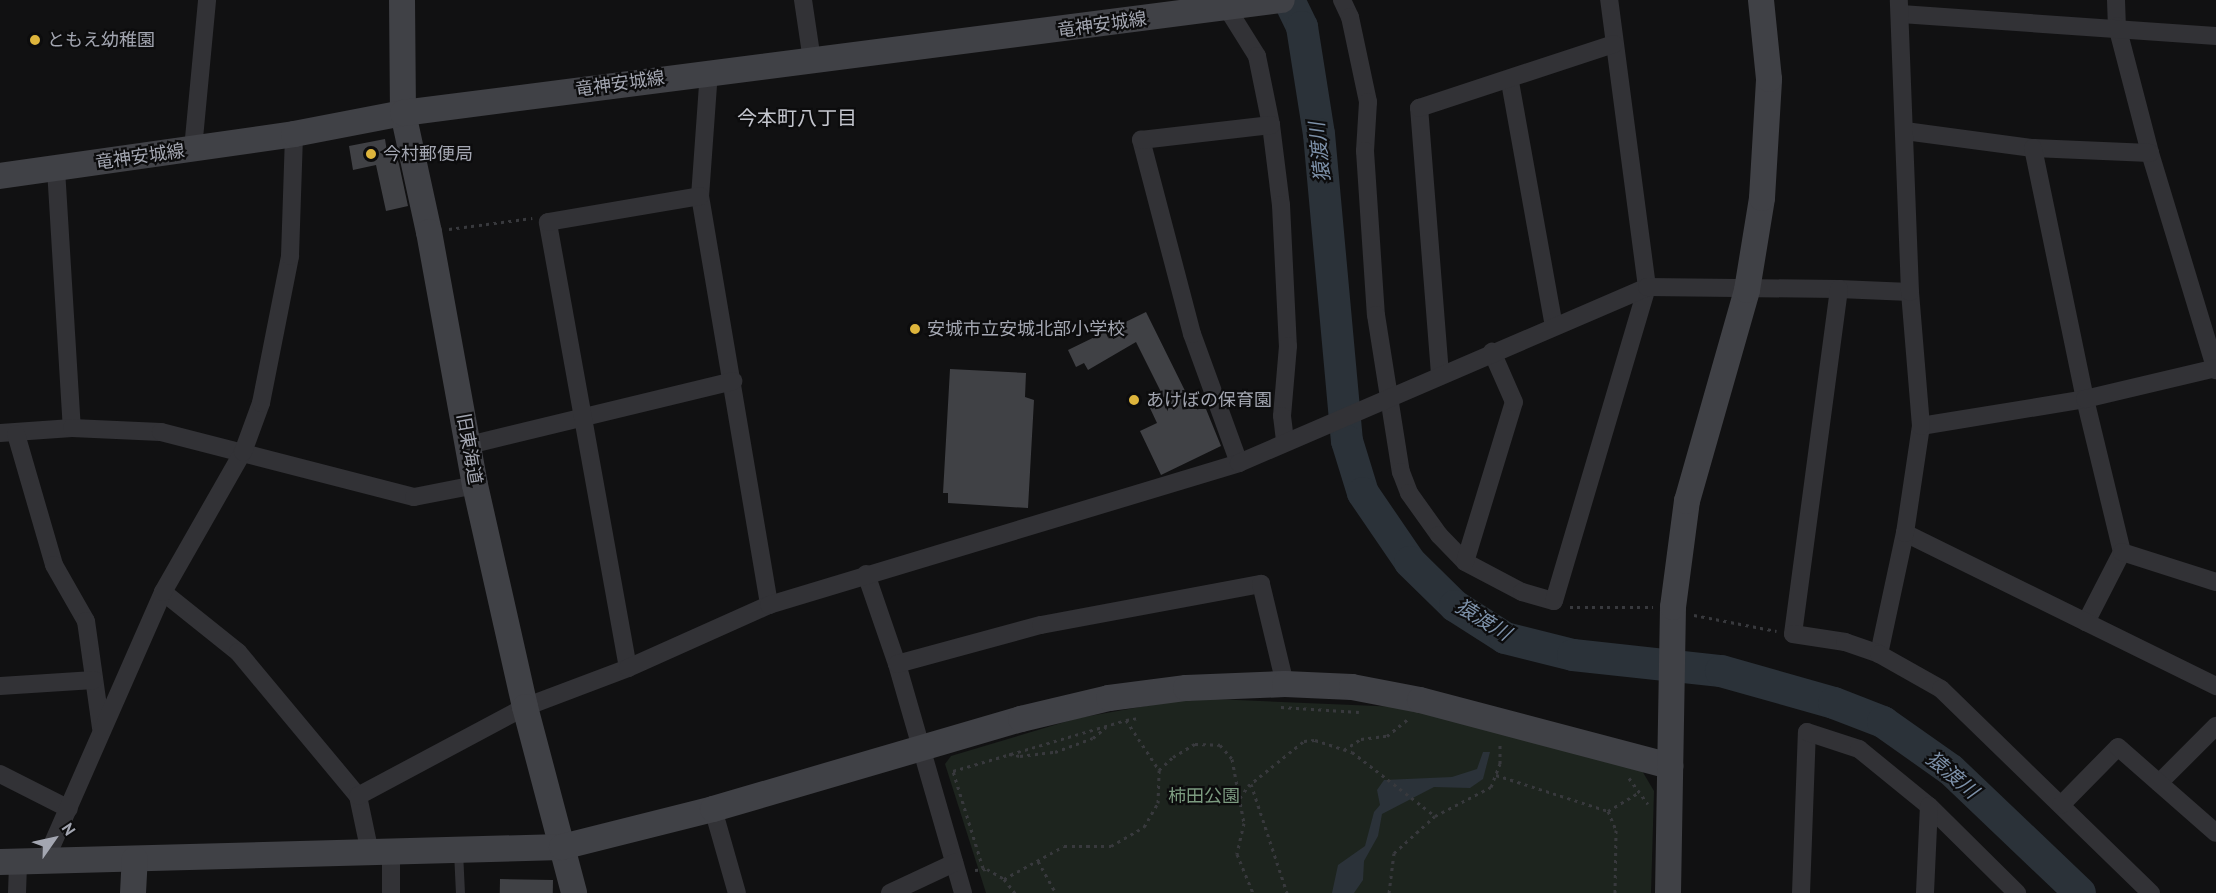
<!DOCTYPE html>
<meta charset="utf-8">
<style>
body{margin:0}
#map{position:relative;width:2216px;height:893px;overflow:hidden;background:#111112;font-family:"PT Sans","Noto Sans JP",sans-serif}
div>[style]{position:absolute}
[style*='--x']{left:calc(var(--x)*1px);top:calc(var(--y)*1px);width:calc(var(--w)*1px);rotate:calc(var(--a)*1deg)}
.green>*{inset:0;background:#1d241e}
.water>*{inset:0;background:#2b3239}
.river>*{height:32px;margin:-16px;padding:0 16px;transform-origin:16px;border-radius:16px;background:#2b3239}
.building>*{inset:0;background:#404145;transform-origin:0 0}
.path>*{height:3px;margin-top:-1.5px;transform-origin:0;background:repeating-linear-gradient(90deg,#38393d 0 3px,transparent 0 7.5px)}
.lane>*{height:9px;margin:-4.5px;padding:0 4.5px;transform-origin:4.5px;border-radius:4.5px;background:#323236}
.street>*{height:18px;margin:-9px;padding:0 9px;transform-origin:9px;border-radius:9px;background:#323236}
.secondary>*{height:26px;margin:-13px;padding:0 13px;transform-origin:13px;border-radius:13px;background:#404146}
.dots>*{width:16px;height:16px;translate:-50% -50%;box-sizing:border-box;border:3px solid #0c0c0d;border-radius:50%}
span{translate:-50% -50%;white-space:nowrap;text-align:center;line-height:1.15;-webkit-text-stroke:4.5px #0c0c0d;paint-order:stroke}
.street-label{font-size:18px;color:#a3a6b1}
.poi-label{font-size:18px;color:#a3a6b1}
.left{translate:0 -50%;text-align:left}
.park-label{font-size:18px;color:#7c9b80}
.neighbourhood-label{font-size:20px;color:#c4c6ce}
.water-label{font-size:20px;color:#7d91a9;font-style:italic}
.north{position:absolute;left:24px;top:809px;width:60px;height:60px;-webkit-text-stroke:4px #0c0c0d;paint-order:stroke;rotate:56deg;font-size:16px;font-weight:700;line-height:24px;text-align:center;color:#a3a6b1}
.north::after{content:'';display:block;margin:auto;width:21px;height:27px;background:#a3a6b1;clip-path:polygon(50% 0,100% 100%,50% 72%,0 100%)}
</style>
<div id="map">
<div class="green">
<i style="clip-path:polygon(1191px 698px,1400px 707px,1641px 769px,1654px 791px,1651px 893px,986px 893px,945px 764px,951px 756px,1078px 718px)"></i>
</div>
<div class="water">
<i style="clip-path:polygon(1483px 752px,1490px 752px,1483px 779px,1470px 788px,1434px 787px,1382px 814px,1378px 836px,1364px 861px,1363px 880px,1354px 893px,1332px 893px,1338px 865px,1365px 846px,1374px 812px,1380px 805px,1377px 790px,1384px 780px,1452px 777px,1477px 769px)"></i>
</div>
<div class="river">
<i style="--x:1289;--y:0;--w:30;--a:64"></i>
<i style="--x:1302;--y:27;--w:108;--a:81"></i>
<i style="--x:1319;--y:134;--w:308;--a:84.8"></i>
<i style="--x:1347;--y:441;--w:54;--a:72.9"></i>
<i style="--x:1363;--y:493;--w:83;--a:55.7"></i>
<i style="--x:1410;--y:562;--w:63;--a:44.4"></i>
<i style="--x:1455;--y:606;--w:59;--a:32.6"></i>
<i style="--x:1505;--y:638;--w:70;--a:14"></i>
<i style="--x:1573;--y:655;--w:149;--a:6.2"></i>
<i style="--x:1721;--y:671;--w:117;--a:15.8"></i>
<i style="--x:1834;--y:703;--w:53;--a:21.2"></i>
<i style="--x:1883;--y:722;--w:83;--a:35.2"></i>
<i style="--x:1951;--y:770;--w:178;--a:43.6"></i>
</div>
<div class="building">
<i style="clip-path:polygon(385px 139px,387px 152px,394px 151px,399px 164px,408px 206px,386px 211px,376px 165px,353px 170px,349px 146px)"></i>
<i style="clip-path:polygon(1146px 312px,1194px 409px,1206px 409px,1221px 446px,1161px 475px,1140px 431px,1157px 423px,1149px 406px,1164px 398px,1136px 342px,1088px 370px,1084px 363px,1076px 367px,1068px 350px)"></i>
<i style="clip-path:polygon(950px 369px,1026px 373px,1025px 397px,1034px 400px,1028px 508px,948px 503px,948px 493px,943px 493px)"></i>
<i style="left:500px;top:879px;width:53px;height:14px;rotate:1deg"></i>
</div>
<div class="path">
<i style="--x:449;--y:229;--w:84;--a:-7.5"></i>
<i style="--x:1570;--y:607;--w:83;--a:0"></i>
<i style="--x:1694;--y:615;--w:84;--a:11"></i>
<i style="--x:1281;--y:707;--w:78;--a:3.7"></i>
<i style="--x:1126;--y:720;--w:12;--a:-9"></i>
<i style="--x:1344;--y:750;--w:20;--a:-33"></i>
<i style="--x:1361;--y:739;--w:26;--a:-7"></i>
<i style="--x:1387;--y:736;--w:27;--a:-39"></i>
<i style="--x:1009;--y:754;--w:11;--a:10"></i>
<i style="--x:1020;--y:756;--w:35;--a:-7"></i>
<i style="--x:1055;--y:752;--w:40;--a:-20.2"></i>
<i style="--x:1093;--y:738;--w:17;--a:-40"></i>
<i style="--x:1496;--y:775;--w:118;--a:17.8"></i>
<i style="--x:1608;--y:811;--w:37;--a:-31"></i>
<i style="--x:1629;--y:778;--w:32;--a:54"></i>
<i style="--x:1251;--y:784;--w:115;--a:71.7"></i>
<i style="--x:1240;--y:798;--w:14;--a:-56"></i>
<i style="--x:1248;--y:786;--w:72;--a:-38.8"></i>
<i style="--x:1304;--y:741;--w:11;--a:-5"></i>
<i style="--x:1315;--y:740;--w:39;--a:18"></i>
<i style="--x:1352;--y:752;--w:105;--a:37.6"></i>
<i style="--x:1608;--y:811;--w:21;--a:67"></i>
<i style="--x:1616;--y:830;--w:63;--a:90.9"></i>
<i style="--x:1038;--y:861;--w:37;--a:61"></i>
<i style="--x:983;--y:868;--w:102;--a:-107.2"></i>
<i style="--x:953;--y:771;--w:180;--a:-16.4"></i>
<i style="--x:1126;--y:720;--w:60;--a:56.6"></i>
<i style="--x:975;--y:870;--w:12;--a:-5"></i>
<i style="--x:987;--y:869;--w:20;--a:30"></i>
<i style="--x:1004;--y:879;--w:68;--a:-28.8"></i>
<i style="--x:1064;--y:846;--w:47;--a:0"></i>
<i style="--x:1111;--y:846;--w:38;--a:-30"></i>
<i style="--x:1144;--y:827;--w:28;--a:-60"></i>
<i style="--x:1158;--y:803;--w:33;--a:-88"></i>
<i style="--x:1159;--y:770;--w:19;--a:-43"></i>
<i style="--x:1173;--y:757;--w:26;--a:-31"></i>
<i style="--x:1195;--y:744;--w:25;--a:2"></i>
<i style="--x:1220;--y:745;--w:18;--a:49"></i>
<i style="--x:1232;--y:759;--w:65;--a:79.4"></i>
<i style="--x:1244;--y:823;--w:32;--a:103"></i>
<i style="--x:1237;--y:854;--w:42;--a:67.7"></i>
<i style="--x:1004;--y:879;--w:18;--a:52"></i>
<i style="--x:1389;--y:893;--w:40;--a:-82.9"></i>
<i style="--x:1394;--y:853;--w:55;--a:-42.1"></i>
<i style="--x:1435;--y:816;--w:63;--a:-27.4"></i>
<i style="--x:1491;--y:787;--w:25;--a:-69"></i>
<i style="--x:1500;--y:764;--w:22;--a:-90"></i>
</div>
<div class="lane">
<i style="--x:458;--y:851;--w:42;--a:87.3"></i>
</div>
<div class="street">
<i style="--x:803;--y:0;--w:61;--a:81.5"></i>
<i style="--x:1222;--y:0;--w:66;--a:58"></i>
<i style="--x:1257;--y:56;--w:70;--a:78.5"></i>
<i style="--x:1271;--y:125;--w:81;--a:82.9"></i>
<i style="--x:1281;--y:205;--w:141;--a:87.2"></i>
<i style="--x:1288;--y:346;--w:70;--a:94.9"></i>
<i style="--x:1282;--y:416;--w:25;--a:83"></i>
<i style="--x:1342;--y:0;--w:19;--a:65"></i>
<i style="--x:1350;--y:17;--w:87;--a:78"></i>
<i style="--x:1368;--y:102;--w:49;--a:93.5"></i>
<i style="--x:1365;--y:151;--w:164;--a:86.2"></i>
<i style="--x:1376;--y:315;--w:159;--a:81"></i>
<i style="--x:1401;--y:472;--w:22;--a:69"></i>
<i style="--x:1409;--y:493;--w:52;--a:54.5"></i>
<i style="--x:1439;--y:535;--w:37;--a:46"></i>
<i style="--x:1465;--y:562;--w:64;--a:27.8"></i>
<i style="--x:1522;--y:592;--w:33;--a:16"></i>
<i style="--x:1554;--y:601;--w:327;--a:-73.5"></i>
<i style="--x:1647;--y:287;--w:290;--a:-97.5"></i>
<i style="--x:2116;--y:0;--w:26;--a:88"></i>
<i style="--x:2117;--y:26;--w:131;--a:75.4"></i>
<i style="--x:2150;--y:153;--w:227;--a:73.1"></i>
<i style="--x:1901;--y:14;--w:316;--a:4"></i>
<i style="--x:709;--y:71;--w:125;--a:94.1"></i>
<i style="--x:700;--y:196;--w:415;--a:80.4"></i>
<i style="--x:1510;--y:82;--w:248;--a:79.8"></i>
<i style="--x:1905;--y:131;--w:129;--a:7.6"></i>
<i style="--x:2033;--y:148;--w:117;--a:2.4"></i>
<i style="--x:2033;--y:148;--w:256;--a:78.3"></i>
<i style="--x:2085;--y:399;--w:157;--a:76.4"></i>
<i style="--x:2122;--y:552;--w:79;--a:117.2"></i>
<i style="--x:193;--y:149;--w:150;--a:-84.6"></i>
<i style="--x:56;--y:169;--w:259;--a:86.5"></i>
<i style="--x:1839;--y:289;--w:71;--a:2.4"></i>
<i style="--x:1440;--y:374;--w:267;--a:-94.5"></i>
<i style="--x:1419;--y:108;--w:205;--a:-18.2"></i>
<i style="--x:1921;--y:426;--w:166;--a:-9.3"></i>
<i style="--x:2085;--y:399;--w:135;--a:-13.3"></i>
<i style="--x:0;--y:433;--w:72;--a:-4"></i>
<i style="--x:72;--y:428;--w:89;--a:2.6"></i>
<i style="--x:161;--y:432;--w:261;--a:14.4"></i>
<i style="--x:414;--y:497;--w:62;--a:-11.1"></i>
<i style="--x:16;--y:434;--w:136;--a:73.8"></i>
<i style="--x:54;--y:565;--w:64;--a:60.3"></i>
<i style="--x:86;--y:621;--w:108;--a:82"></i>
<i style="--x:469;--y:445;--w:272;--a:-13.6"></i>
<i style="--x:1239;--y:463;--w:137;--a:-110"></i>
<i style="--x:1192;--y:334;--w:201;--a:-104.7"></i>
<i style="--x:1141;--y:140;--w:131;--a:-6.6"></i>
<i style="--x:1905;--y:533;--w:347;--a:26.2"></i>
<i style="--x:2122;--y:552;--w:99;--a:17.7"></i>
<i style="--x:1465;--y:562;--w:167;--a:-73"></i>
<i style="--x:1514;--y:402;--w:55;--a:-113.7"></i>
<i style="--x:866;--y:574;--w:95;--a:71"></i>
<i style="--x:897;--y:664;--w:238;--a:73.9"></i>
<i style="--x:163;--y:592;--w:96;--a:38.7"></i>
<i style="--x:238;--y:652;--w:187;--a:50.2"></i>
<i style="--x:358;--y:796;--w:58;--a:78.1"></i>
<i style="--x:1879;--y:654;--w:124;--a:-77.9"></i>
<i style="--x:1905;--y:533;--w:108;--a:-81.5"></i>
<i style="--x:1921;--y:426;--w:134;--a:-94.7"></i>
<i style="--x:1910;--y:292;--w:292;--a:-92.2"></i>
<i style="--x:897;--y:664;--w:149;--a:-15.2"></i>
<i style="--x:1041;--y:625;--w:224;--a:-10.6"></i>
<i style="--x:1261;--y:584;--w:103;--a:76.5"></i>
<i style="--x:628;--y:668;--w:453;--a:-100.2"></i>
<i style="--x:548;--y:222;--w:154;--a:-9.7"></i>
<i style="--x:0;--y:686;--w:94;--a:-3.7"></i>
<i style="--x:0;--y:774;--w:77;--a:26.9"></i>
<i style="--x:2159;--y:783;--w:81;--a:-45"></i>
<i style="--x:358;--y:796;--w:189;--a:-28.1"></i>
<i style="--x:525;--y:707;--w:110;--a:-20.7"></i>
<i style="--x:628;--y:668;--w:154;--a:-24.1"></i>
<i style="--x:769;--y:605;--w:491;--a:-16.8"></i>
<i style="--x:1239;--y:463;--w:444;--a:-23.3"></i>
<i style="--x:1647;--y:287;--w:192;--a:0.6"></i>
<i style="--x:1839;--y:289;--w:348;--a:97.6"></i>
<i style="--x:1793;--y:634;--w:53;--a:8.7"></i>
<i style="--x:1845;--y:642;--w:36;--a:19"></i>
<i style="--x:1879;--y:654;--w:71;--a:29.4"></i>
<i style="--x:1941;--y:689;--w:293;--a:44.2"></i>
<i style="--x:2061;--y:805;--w:81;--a:-45.5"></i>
<i style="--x:2118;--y:747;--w:130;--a:41.3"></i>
<i style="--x:713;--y:809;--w:87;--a:74.1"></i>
<i style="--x:391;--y:853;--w:40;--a:90"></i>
<i style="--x:45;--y:861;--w:294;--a:-66.3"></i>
<i style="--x:163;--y:592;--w:161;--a:-60.3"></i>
<i style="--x:243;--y:452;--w:52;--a:-69.8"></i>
<i style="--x:261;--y:403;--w:150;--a:-78.8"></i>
<i style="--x:290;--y:256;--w:122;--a:-88.1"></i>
<i style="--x:17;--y:893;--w:31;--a:-88"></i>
<i style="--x:890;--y:893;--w:71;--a:-25.1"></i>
<i style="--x:1801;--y:893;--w:161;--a:-87.9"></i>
<i style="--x:1807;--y:732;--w:55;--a:18.1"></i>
<i style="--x:1859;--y:749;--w:90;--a:39.2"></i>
<i style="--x:1929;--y:806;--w:124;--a:44.7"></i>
<i style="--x:1925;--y:893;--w:87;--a:-87.4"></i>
</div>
<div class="secondary">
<i style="--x:402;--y:0;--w:113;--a:89.5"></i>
<i style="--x:403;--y:113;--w:122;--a:77.7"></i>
<i style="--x:429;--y:232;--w:257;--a:79.7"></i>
<i style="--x:475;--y:485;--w:228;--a:77.3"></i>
<i style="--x:525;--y:707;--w:192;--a:75.2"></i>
<i style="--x:0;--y:176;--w:297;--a:-8.1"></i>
<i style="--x:294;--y:134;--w:111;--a:-10.9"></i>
<i style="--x:403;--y:113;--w:886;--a:-7.33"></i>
<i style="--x:0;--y:862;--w:562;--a:-1.53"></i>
<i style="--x:562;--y:847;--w:156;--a:-14.1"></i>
<i style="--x:713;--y:809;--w:321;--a:-16.3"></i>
<i style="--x:1021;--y:719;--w:90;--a:-13.4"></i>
<i style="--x:1109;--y:698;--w:78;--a:-7.4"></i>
<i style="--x:1186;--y:688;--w:99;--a:-2.3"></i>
<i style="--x:1285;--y:684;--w:67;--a:2.6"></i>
<i style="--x:1352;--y:687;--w:69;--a:10.8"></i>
<i style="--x:1420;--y:700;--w:259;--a:14.8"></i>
<i style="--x:133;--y:893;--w:34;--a:-87"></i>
<i style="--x:1668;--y:893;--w:286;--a:-89"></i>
<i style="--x:1673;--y:607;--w:107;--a:-82.5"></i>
<i style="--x:1687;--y:501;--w:219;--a:-74.1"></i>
<i style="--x:1747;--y:290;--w:93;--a:-80.7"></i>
<i style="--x:1762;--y:198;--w:119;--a:-86.6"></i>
<i style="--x:1769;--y:79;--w:79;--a:-95.8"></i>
</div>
<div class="dots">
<i style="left:35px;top:40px;background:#deb53c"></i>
<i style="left:371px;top:154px;background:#deb53c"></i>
<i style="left:915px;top:329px;background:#deb53c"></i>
<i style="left:1134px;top:400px;background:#deb53c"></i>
</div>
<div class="street-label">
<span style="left:1102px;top:25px;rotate:-8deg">竜神安城線</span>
<span style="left:620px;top:84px;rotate:-8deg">竜神安城線</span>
<span style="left:140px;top:157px;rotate:-8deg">竜神安城線</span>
<span style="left:469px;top:449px;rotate:80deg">旧東海道</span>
</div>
<div class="poi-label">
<span class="left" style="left:47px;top:40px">ともえ幼稚園</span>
<span class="left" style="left:383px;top:154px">今村郵便局</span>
<span class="left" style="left:927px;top:329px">安城市立安城北部小学校</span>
<span class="left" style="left:1146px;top:400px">あけぼの保育園</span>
</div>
<div class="park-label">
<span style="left:1204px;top:796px">柿田公園</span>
</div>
<div class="neighbourhood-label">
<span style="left:797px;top:118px">今本町八丁目</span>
</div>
<div class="water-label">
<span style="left:1320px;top:152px;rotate:-96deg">猿渡川</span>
<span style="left:1483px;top:620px;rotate:31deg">猿渡川</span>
<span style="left:1952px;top:775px;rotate:40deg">猿渡川</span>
</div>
<div class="north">N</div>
</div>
